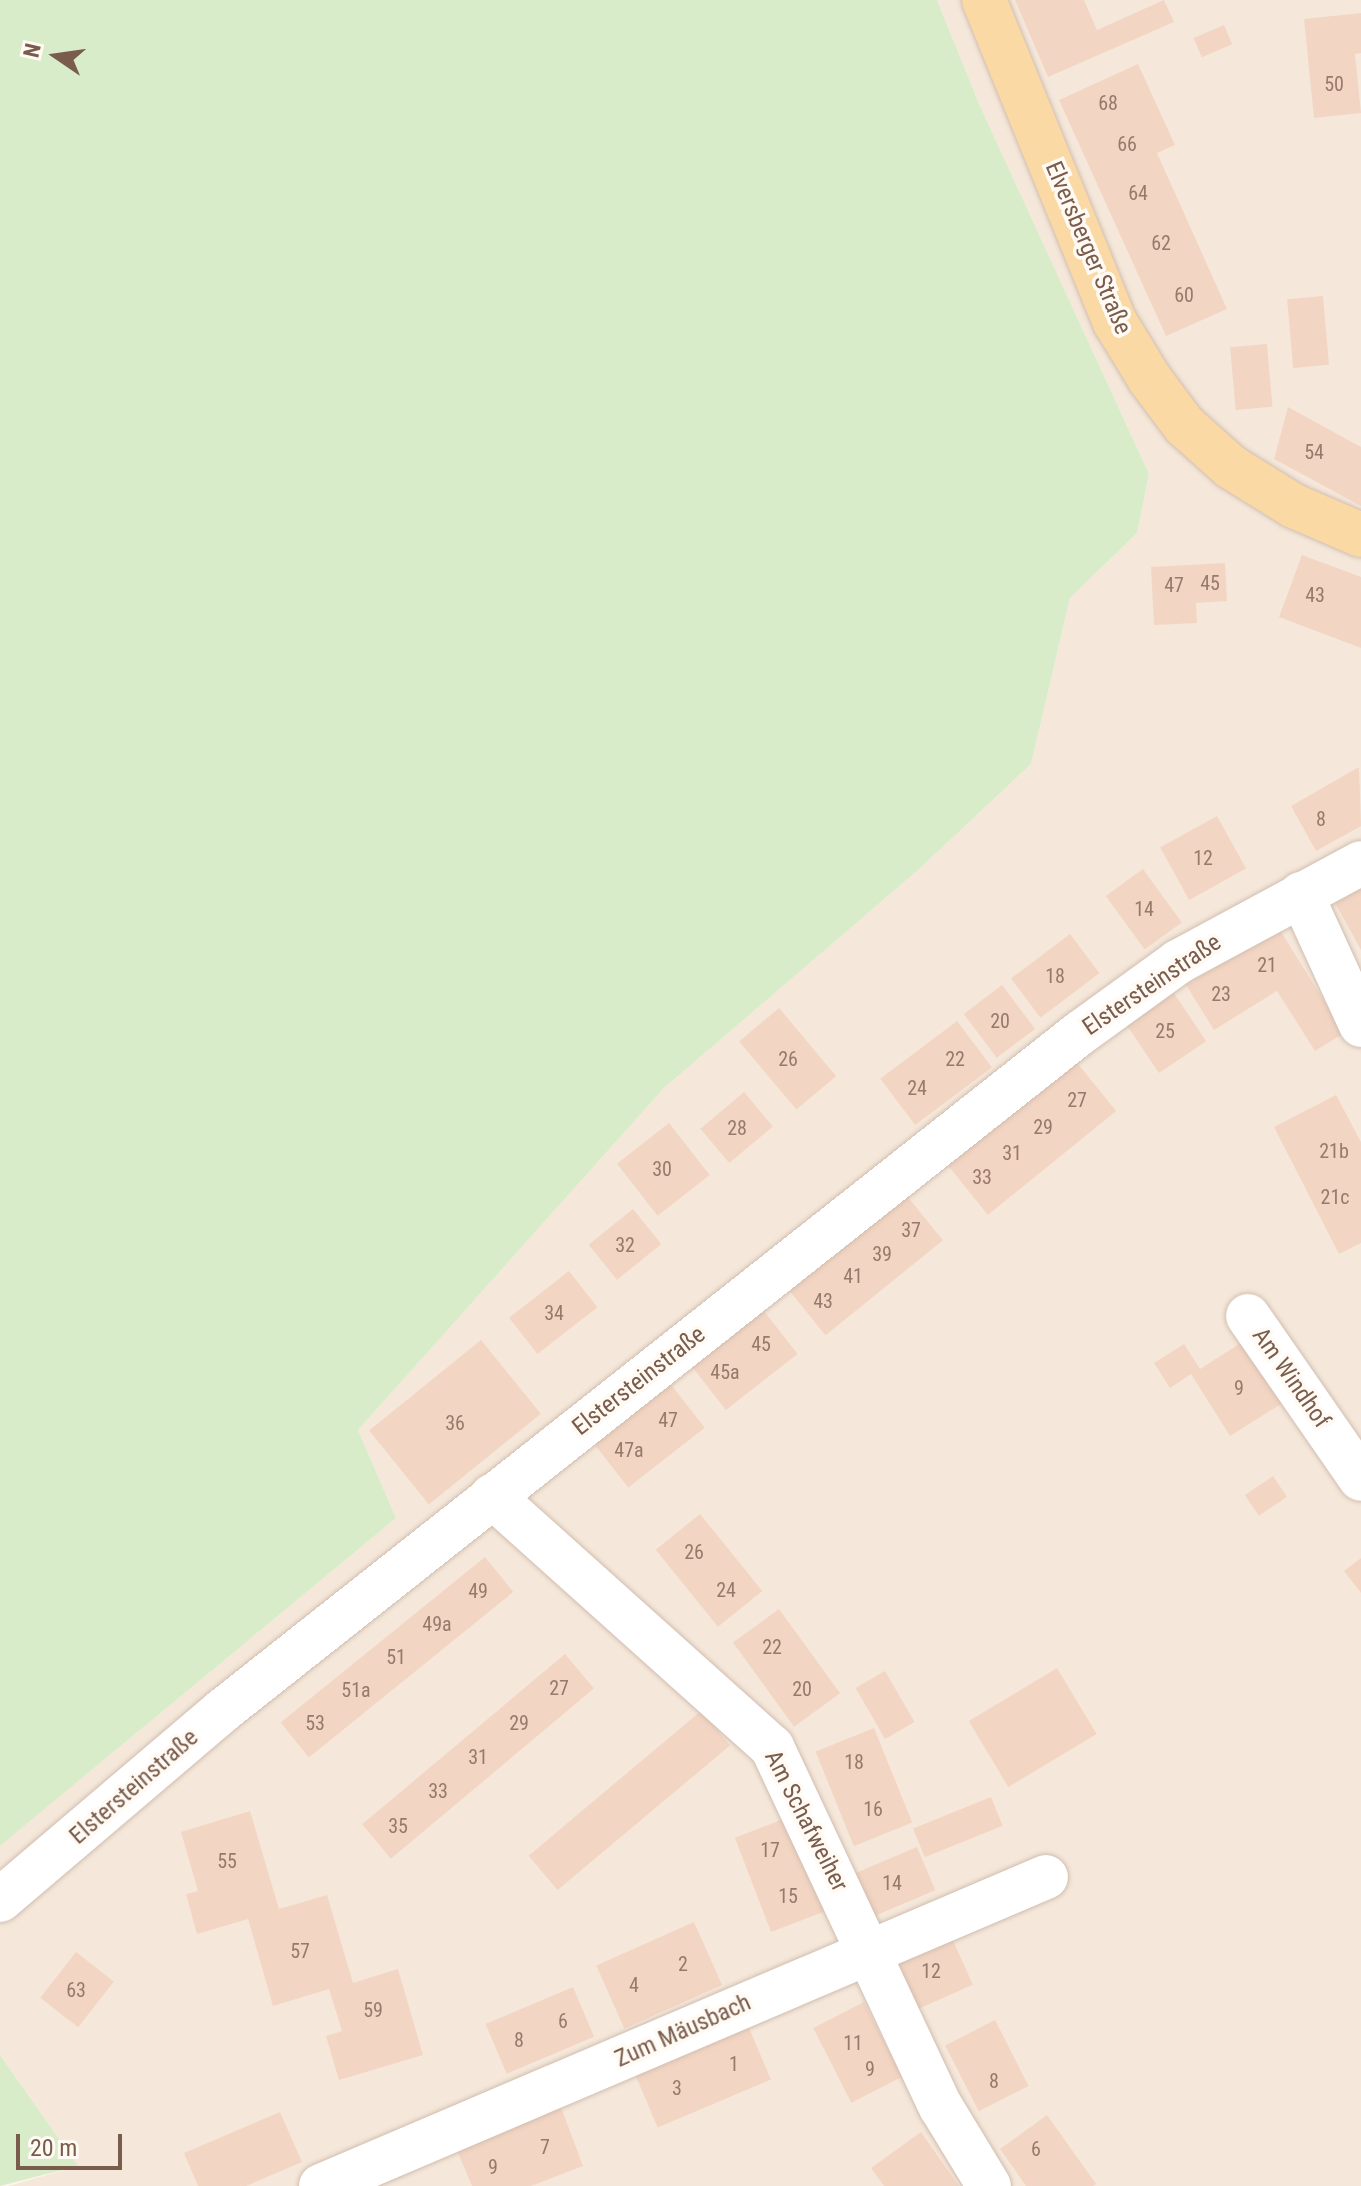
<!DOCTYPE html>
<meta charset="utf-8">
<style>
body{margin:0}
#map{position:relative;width:1361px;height:2186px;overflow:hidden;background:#fdf6ec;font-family:"Roboto Condensed",sans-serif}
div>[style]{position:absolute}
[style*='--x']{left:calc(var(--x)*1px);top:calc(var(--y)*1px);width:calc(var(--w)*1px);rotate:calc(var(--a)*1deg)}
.residential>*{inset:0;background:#f5e8da}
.green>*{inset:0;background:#d8ecc9}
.building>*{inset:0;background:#f3d5c3;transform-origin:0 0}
.roads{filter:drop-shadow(0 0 2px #d1beb0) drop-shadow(0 0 2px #d1beb0)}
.minor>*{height:44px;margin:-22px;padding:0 22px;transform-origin:22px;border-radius:22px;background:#fff}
.major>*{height:44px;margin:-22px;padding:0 22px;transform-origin:22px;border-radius:22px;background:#fbd9a5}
span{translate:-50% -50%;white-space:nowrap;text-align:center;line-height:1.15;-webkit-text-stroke:7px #fffaf3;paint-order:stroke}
.number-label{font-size:20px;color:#987a6a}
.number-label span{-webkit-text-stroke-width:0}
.street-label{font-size:24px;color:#7a5c4d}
.north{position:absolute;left:16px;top:16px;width:80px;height:80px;-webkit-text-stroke:6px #fffaf3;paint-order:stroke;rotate:283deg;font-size:22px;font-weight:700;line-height:32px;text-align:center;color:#7a5c4d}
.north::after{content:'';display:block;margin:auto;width:28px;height:36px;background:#7a5c4d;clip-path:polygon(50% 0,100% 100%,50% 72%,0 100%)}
.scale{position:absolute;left:16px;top:2134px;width:106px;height:36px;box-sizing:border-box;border:4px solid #7a5c4d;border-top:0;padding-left:10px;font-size:24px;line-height:28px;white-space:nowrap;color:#7a5c4d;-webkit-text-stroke:6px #fffaf3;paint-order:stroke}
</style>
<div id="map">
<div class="residential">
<i style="clip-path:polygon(937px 0,1361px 0,1361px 2186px,8px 2186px,78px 2166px,0 2055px,0 1846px,396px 1518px,358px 1430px,664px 1088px,918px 870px,1031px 764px,1070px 598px,1137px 533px,1149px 474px,980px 106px)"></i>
</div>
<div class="green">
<i style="clip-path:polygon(0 0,937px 0,980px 106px,1149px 474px,1137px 533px,1070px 598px,1031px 764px,918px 870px,664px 1088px,358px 1430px,396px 1518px,0 1846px)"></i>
<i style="clip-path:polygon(0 2055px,78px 2166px,0 2186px)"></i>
</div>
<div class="building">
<i style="clip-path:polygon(1015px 0,1084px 0,1097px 30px,1164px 0,1174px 22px,1048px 77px)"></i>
<i style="clip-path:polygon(1361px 13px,1361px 53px,1355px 54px,1361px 113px,1314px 118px,1304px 19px)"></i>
<i style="left:1224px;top:25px;width:21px;height:33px;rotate:67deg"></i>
<i style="clip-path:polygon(1138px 64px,1175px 145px,1157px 153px,1227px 309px,1166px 336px,1059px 100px)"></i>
<i style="left:1323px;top:296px;width:69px;height:36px;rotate:85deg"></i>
<i style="left:1267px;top:344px;width:63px;height:37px;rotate:85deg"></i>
<i style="clip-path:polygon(1288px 407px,1361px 447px,1361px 506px,1274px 459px)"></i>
<i style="clip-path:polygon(1302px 555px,1361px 577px,1361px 648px,1279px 617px)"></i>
<i style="clip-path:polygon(1225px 563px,1227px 601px,1196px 603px,1197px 623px,1154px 625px,1151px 567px)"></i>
<i style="clip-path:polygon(1359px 767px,1361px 826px,1316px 851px,1291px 806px)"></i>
<i style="left:1217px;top:816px;width:60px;height:65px;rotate:61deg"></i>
<i style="left:1143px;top:869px;width:66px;height:46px;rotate:54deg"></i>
<i style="clip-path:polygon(1361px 889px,1361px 950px,1335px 903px)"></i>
<i style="clip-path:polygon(1278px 927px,1344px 1033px,1315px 1051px,1277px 991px,1214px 1030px,1186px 985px)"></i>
<i style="left:1070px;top:934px;width:49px;height:74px;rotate:53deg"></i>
<i style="left:1002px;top:985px;width:55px;height:48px;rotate:53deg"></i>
<i style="left:1171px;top:989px;width:63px;height:57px;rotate:56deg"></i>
<i style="left:779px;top:1008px;width:89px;height:52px;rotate:50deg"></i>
<i style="left:957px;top:1021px;width:58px;height:96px;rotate:53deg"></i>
<i style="left:1074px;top:1059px;width:67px;height:165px;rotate:51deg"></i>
<i style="left:744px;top:1092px;width:45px;height:57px;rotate:50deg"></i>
<i style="clip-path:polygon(1336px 1095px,1361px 1142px,1361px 1243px,1339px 1254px,1274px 1127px)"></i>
<i style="left:669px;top:1123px;width:66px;height:66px;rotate:52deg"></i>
<i style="left:907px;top:1196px;width:57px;height:151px;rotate:51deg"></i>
<i style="left:633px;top:1209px;width:45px;height:57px;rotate:51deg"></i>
<i style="left:569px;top:1271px;width:46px;height:76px;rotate:52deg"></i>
<i style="left:760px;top:1306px;width:61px;height:91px;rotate:52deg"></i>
<i style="clip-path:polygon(1247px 1339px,1286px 1401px,1230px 1436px,1191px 1374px,1170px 1388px,1154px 1363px,1184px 1344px,1200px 1369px)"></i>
<i style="left:481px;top:1340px;width:95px;height:144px;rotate:51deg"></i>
<i style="left:669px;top:1382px;width:58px;height:97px;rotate:52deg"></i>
<i style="left:1273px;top:1476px;width:25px;height:34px;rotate:56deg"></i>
<i style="left:700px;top:1514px;width:99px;height:57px;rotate:51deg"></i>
<i style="left:485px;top:1557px;width:45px;height:263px;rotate:51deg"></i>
<i style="clip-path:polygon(1361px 1558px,1361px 1593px,1344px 1571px)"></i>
<i style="left:779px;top:1609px;width:104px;height:57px;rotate:54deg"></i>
<i style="left:565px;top:1654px;width:45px;height:265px;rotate:50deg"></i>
<i style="left:1057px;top:1668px;width:77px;height:103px;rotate:59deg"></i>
<i style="left:885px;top:1671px;width:59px;height:34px;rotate:60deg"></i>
<i style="left:701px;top:1711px;width:45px;height:225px;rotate:50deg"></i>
<i style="left:874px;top:1728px;width:102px;height:63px;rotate:68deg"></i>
<i style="left:991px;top:1797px;width:31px;height:84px;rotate:68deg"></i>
<i style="clip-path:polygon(250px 1811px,279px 1909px,327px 1895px,353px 1983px,398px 1969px,423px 2055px,339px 2080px,326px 2036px,342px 2031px,329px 1989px,273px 2006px,248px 1919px,197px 1934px,186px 1894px,198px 1891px,181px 1832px)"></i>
<i style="left:789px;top:1817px;width:101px;height:58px;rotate:69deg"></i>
<i style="left:917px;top:1847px;width:47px;height:75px;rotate:67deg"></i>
<i style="left:694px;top:1922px;width:69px;height:107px;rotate:66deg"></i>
<i style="left:948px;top:1929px;width:61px;height:66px;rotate:66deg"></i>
<i style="left:76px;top:1952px;width:48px;height:58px;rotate:38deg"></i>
<i style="left:573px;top:1987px;width:54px;height:95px;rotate:67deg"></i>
<i style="left:864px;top:2002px;width:84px;height:57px;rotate:63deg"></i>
<i style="left:995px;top:2020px;width:74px;height:56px;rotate:63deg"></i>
<i style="left:749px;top:2028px;width:56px;height:123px;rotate:67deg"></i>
<i style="clip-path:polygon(561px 2107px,583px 2166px,531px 2186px,472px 2186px,456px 2148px)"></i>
<i style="clip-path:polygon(280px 2112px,302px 2162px,246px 2186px,198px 2186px,184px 2153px)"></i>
<i style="clip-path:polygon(1047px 2115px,1096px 2184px,1093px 2186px,1026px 2186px,1000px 2149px)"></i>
<i style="clip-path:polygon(921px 2132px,944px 2165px,959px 2186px,884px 2186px,871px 2168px)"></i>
</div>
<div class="roads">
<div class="minor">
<i style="--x:1301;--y:894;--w:144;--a:65.4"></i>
<i style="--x:1248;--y:1316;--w:198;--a:55.3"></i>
<i style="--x:492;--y:1496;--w:376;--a:41.9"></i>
<i style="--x:772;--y:1747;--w:398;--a:64.9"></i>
<i style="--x:941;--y:2107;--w:92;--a:58.7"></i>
<i style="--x:0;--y:1900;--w:292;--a:-40.4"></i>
<i style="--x:222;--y:1711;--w:1094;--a:-38.32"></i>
<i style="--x:1080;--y:1033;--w:121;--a:-35.9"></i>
<i style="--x:1178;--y:962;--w:208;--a:-28.4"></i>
<i style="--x:321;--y:2186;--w:788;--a:-23.08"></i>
</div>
<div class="major">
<i style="--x:984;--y:0;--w:348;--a:67.9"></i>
<i style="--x:1115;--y:322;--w:66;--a:58.7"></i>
<i style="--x:1149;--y:378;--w:59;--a:53.3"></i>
<i style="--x:1184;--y:425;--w:63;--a:41.8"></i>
<i style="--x:1231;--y:467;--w:74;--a:31.8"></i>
<i style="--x:1294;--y:506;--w:73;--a:23.4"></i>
</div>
</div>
<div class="number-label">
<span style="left:1334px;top:84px">50</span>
<span style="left:1108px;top:103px">68</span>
<span style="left:1127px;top:144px">66</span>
<span style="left:1138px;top:193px">64</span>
<span style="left:1161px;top:243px">62</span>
<span style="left:1184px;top:295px">60</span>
<span style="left:1314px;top:452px">54</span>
<span style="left:1210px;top:583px">45</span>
<span style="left:1174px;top:585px">47</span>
<span style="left:1315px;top:595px">43</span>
<span style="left:1321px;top:819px">8</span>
<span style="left:1203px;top:858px">12</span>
<span style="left:1144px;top:909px">14</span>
<span style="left:1267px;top:965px">21</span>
<span style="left:1055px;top:976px">18</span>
<span style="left:1221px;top:994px">23</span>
<span style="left:1000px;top:1021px">20</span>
<span style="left:1165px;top:1031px">25</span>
<span style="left:788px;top:1059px">26</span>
<span style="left:955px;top:1059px">22</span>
<span style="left:917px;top:1088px">24</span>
<span style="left:1077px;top:1100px">27</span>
<span style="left:1043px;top:1127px">29</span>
<span style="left:737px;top:1128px">28</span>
<span style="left:1334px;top:1151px">21b</span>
<span style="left:1012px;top:1153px">31</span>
<span style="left:662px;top:1169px">30</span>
<span style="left:982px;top:1177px">33</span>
<span style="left:1335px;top:1197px">21c</span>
<span style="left:911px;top:1230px">37</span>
<span style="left:625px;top:1245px">32</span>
<span style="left:882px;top:1254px">39</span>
<span style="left:853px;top:1276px">41</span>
<span style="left:823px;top:1301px">43</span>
<span style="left:554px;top:1313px">34</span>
<span style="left:761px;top:1344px">45</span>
<span style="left:725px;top:1372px">45a</span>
<span style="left:1239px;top:1388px">9</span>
<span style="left:668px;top:1420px">47</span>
<span style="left:455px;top:1423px">36</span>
<span style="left:629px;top:1450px">47a</span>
<span style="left:694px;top:1552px">26</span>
<span style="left:726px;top:1590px">24</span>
<span style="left:478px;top:1591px">49</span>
<span style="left:437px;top:1624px">49a</span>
<span style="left:772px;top:1647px">22</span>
<span style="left:396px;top:1657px">51</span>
<span style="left:559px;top:1688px">27</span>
<span style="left:802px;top:1689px">20</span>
<span style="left:356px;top:1690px">51a</span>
<span style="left:315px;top:1723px">53</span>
<span style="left:519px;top:1723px">29</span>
<span style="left:478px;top:1757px">31</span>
<span style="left:854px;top:1762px">18</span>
<span style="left:438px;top:1791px">33</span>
<span style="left:873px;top:1809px">16</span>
<span style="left:398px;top:1826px">35</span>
<span style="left:770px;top:1850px">17</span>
<span style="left:227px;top:1861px">55</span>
<span style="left:892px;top:1883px">14</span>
<span style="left:788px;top:1896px">15</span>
<span style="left:300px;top:1951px">57</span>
<span style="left:683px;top:1964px">2</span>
<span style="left:931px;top:1971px">12</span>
<span style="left:634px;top:1985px">4</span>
<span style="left:76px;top:1990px">63</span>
<span style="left:373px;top:2010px">59</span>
<span style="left:563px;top:2021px">6</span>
<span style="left:519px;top:2040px">8</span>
<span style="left:853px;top:2043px">11</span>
<span style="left:734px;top:2064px">1</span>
<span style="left:870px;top:2069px">9</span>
<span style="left:994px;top:2081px">8</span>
<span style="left:677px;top:2088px">3</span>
<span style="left:545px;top:2147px">7</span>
<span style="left:1036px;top:2149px">6</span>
<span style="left:493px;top:2167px">9</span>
</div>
<div class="street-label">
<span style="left:1088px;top:248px;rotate:67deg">Elversberger Straße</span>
<span style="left:1152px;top:985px;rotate:-34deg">Elstersteinstraße</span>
<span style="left:1291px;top:1378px;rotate:55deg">Am Windhof</span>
<span style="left:639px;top:1381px;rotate:-38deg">Elstersteinstraße</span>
<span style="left:134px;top:1787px;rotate:-41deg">Elstersteinstraße</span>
<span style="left:806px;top:1821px;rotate:63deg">Am Schafweiher</span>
<span style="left:683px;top:2031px;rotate:-24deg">Zum Mäusbach</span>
</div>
<div class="north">N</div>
<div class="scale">20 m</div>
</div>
